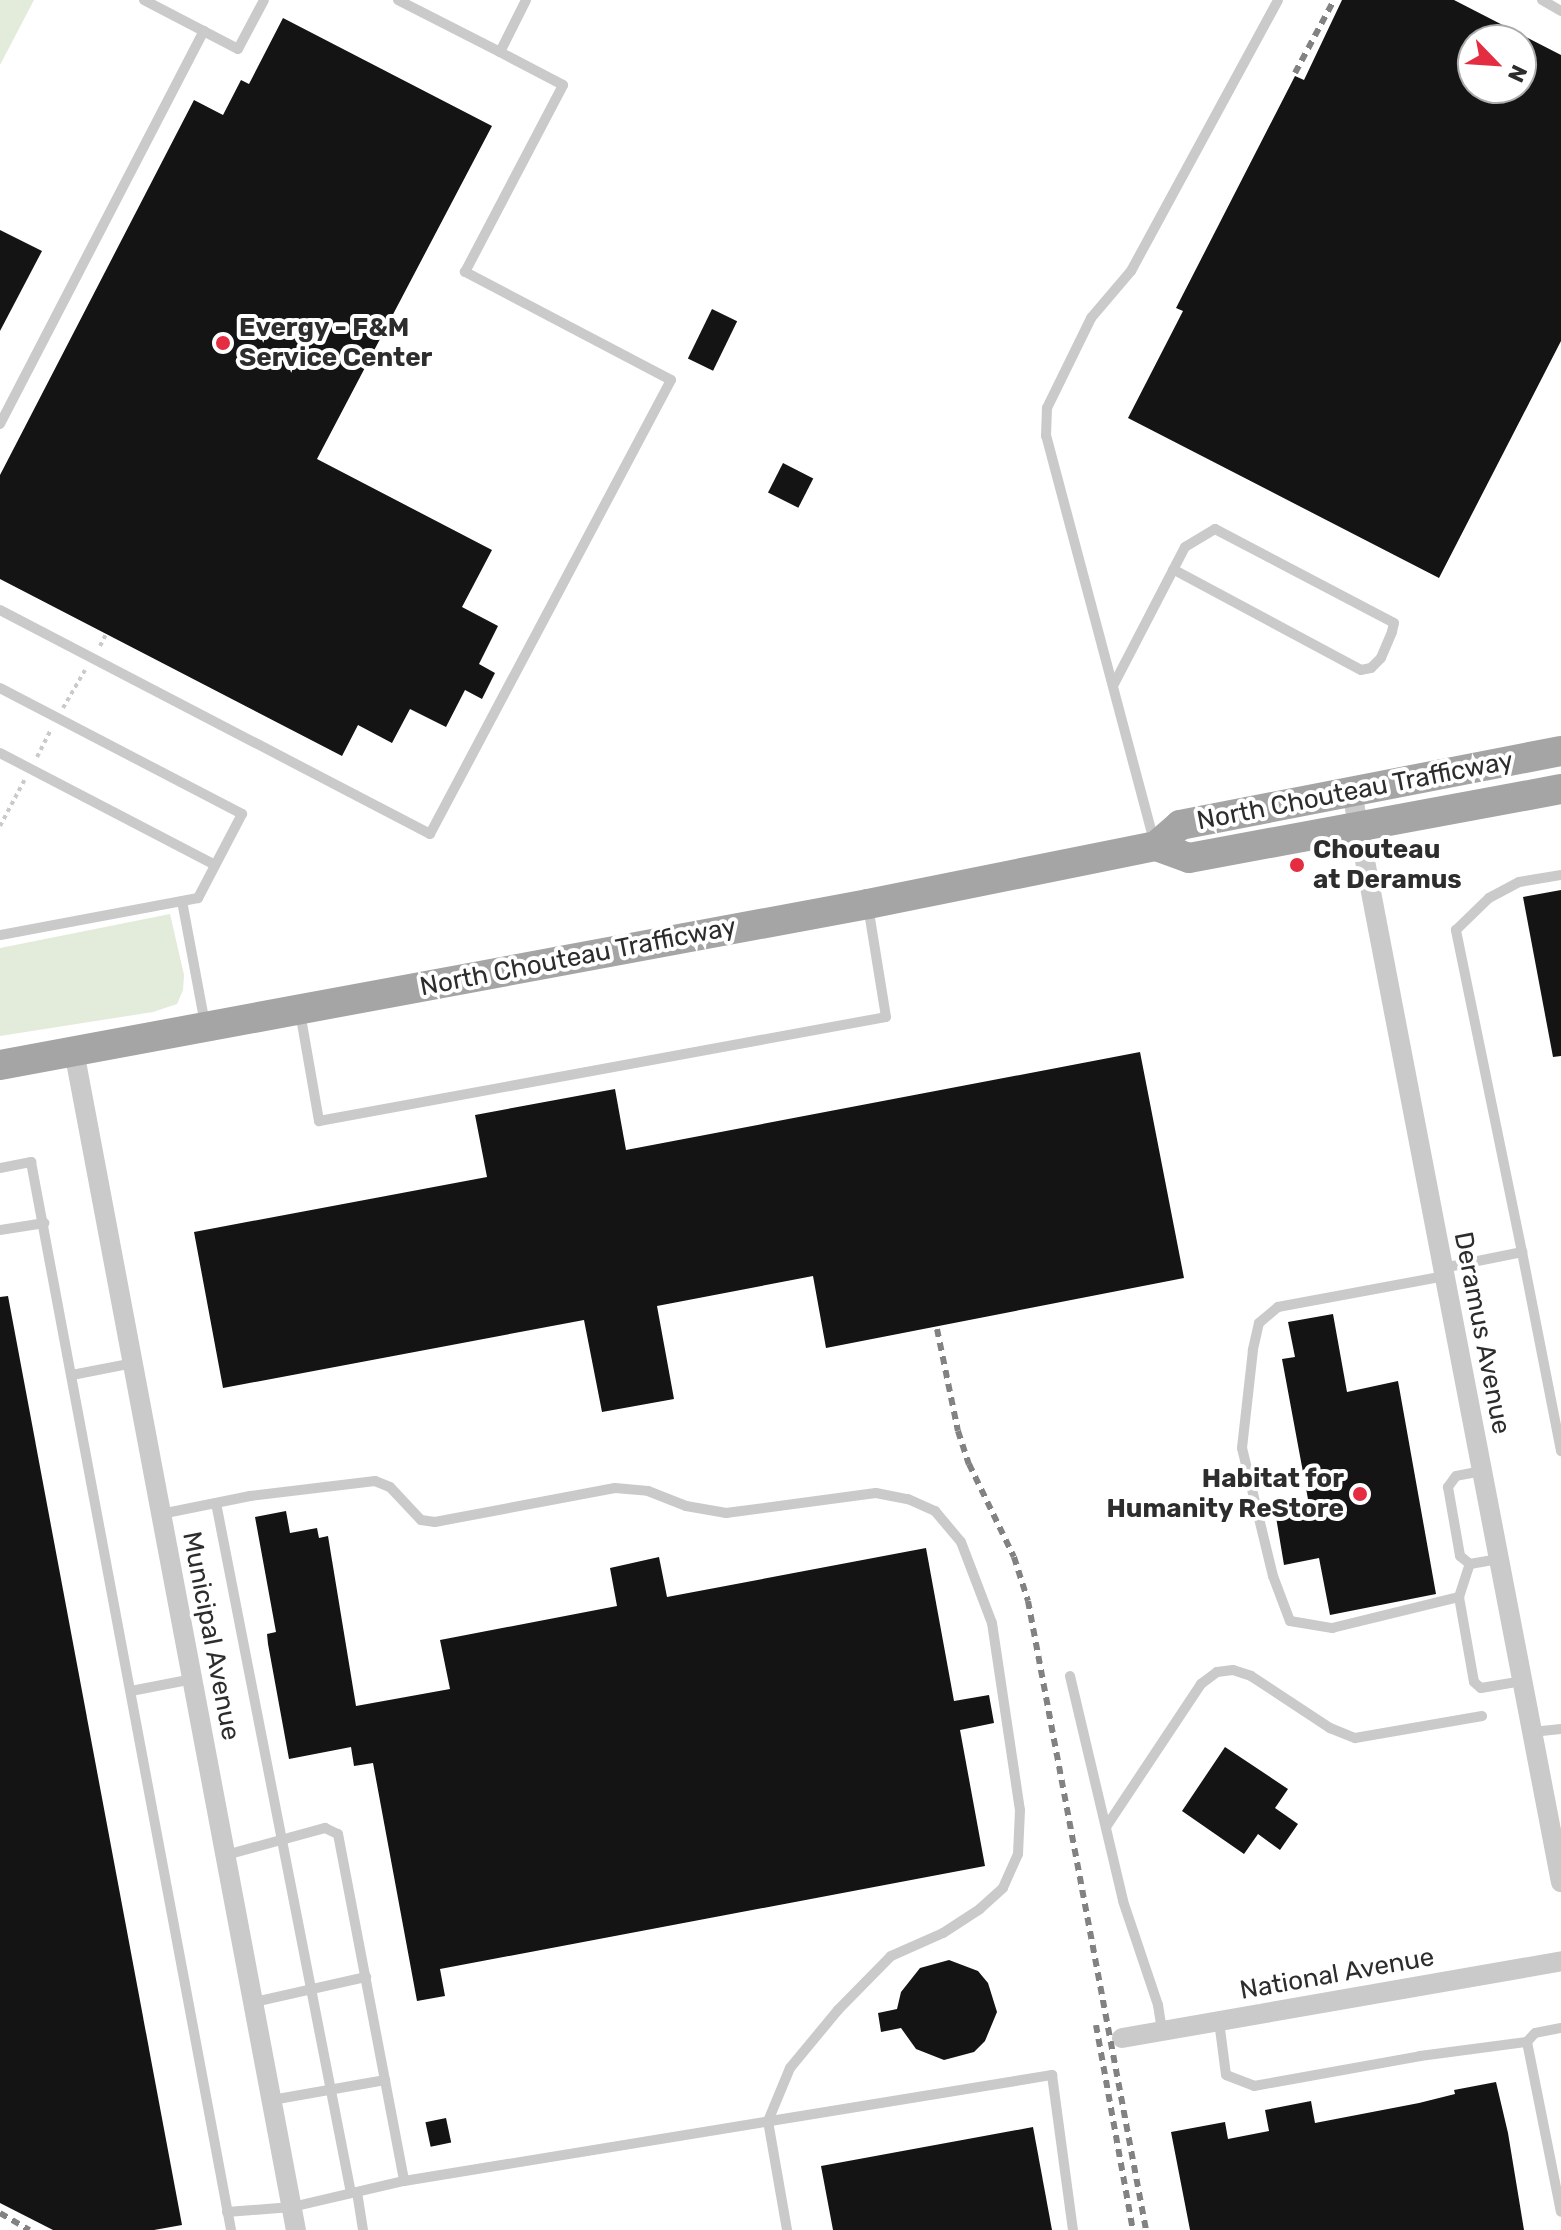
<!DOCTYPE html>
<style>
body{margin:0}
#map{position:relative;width:1561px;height:2230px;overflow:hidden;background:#fff;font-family:Rubik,sans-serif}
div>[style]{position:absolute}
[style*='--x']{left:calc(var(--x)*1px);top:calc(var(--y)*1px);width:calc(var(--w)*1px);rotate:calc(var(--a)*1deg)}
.green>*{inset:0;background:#e3ebda}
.building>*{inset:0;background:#141414;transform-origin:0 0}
.path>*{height:4px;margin-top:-2px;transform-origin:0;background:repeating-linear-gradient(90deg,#cacaca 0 4px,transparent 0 8px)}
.lane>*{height:10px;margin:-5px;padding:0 5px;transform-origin:5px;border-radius:5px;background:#cacaca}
.street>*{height:20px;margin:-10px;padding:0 10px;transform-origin:10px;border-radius:10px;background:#cacaca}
.primary>*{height:30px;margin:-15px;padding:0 15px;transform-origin:15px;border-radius:15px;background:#a5a5a5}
.rail>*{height:6px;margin-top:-3px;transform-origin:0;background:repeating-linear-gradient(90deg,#828282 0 8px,transparent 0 14px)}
.dots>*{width:22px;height:22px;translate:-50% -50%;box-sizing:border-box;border:4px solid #fff;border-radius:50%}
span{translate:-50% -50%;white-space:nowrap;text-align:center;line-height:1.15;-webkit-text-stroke:8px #fff;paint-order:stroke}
.poi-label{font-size:26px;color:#2d2d2d;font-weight:700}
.left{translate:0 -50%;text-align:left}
.right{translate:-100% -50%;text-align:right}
.street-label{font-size:26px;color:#2d2d2d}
.north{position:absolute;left:1457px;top:24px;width:80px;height:80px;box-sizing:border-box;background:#fff;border:2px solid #ababab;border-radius:50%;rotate:115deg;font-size:22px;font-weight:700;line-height:32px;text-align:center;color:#2d2d2d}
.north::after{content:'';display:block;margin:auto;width:28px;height:36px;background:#e52d41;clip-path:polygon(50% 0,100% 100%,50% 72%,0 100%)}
</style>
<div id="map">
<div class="green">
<i style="clip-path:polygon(0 0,34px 0,0 65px)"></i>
<i style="clip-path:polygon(170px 914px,184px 975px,183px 990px,177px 1004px,153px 1012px,0 1036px,0 948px)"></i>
</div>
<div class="building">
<i style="clip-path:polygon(evenodd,1342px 0,1454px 0,1561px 55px,1561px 341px,1439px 578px,1128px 418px,1183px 311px,1176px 308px,1295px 76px,1304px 80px,1342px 0,1473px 40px,1521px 40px,1521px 88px,1473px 88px,1473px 40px)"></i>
<i style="clip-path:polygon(283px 18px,492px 126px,317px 459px,492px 550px,462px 607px,498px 626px,479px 664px,495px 673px,482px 699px,465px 690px,446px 727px,410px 709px,392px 743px,358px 725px,342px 756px,0 579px,0 475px,194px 100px,223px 115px,241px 80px,249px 84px)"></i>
<i style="clip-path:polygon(0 230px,42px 251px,0 331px)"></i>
<i style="left:712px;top:309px;width:28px;height:55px;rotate:26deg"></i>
<i style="left:783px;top:463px;width:34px;height:33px;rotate:27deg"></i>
<i style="clip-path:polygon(1561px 890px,1561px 1056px,1553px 1057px,1523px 897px)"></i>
<i style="clip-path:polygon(1140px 1052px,1184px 1278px,826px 1348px,813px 1276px,657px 1306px,674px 1399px,602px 1412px,584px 1320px,223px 1388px,194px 1232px,487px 1177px,475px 1115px,615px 1089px,626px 1150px)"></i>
<i style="clip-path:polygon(8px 1296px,182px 2225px,154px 2230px,53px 2230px,0 2203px,0 1297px)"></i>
<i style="clip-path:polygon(1333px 1314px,1347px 1392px,1398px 1381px,1436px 1594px,1330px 1615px,1319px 1558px,1284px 1565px,1276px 1517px,1310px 1510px,1282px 1359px,1295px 1357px,1288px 1322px)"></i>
<i style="clip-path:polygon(286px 1511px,290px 1533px,317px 1528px,319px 1538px,328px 1536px,356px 1706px,450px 1689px,440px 1640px,617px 1606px,610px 1568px,659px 1557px,667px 1597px,926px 1548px,954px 1701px,989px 1695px,994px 1723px,960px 1730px,985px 1866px,440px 1969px,445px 1996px,417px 2001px,373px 1763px,354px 1766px,351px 1747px,289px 1759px,268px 1644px,267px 1634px,276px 1632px,255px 1517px)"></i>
<i style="clip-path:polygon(1225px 1747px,1288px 1789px,1275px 1808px,1298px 1824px,1280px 1850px,1258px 1834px,1244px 1854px,1182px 1811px)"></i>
<i style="clip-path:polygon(949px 1960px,978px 1971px,988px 1983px,997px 2012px,985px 2041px,974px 2052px,944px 2060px,916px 2049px,901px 2028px,881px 2032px,878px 2013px,897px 2009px,901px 1992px,920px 1968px)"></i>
<i style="clip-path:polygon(1496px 2082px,1508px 2133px,1524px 2230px,1190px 2230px,1171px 2132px,1225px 2122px,1228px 2139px,1269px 2131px,1265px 2110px,1311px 2101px,1315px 2123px,1419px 2103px,1455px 2094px,1454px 2090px)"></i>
<i style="left:446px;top:2118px;width:25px;height:21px;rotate:78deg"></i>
<i style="clip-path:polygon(1033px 2127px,1052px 2230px,833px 2230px,821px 2166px)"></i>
</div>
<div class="path">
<i style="--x:100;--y:646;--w:13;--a:-63"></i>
<i style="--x:63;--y:708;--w:44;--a:-59.9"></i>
<i style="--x:37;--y:757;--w:30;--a:-63"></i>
<i style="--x:0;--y:826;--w:53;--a:-62"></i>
</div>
<div class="lane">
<i style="--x:144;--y:0;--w:106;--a:27.5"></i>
<i style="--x:238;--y:49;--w:55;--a:-62"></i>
<i style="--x:398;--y:0;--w:114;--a:27"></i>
<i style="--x:500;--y:52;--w:58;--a:-63.4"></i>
<i style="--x:1542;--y:0;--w:22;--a:30"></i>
<i style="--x:0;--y:424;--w:443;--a:-62.6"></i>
<i style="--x:0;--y:610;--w:485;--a:27.5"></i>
<i style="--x:430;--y:834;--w:514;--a:-62.04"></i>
<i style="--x:671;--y:380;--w:233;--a:-152.3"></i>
<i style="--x:465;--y:272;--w:211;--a:-62.3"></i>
<i style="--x:563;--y:85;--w:71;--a:-152.4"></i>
<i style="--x:1114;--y:684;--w:154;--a:-62.6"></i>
<i style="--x:1185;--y:547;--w:35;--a:-31"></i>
<i style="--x:1215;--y:529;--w:202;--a:27.7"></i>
<i style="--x:1394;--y:623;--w:9;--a:103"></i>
<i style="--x:1392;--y:632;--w:28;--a:113"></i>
<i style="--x:1381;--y:658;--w:14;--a:135"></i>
<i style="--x:1371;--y:668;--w:10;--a:169"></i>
<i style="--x:1361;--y:670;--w:213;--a:-151.8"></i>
<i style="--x:0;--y:688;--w:273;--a:27.5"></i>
<i style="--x:242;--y:814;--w:95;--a:117.6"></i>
<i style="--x:198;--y:898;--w:201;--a:169.4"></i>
<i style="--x:0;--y:753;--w:242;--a:27.5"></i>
<i style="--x:1154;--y:841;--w:419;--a:-104.9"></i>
<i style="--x:1046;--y:436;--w:28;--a:-88"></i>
<i style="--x:1047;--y:408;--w:100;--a:-63.9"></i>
<i style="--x:1091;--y:318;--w:62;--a:-49.6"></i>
<i style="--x:1131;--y:271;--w:308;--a:-61.5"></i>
<i style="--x:182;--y:901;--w:125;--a:79.4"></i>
<i style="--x:300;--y:1012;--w:111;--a:80.1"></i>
<i style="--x:319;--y:1121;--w:576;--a:-10.39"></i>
<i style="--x:886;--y:1017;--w:112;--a:-99.2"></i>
<i style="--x:0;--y:1168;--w:32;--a:-11"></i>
<i style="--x:31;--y:1162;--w:1087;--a:79.39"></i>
<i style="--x:0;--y:1230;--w:45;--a:-9"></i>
<i style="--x:1522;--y:1252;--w:329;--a:-101.6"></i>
<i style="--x:1456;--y:930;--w:46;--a:-44.1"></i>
<i style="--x:1489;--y:898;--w:34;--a:-28"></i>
<i style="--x:1519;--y:882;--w:43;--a:-9.5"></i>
<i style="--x:1443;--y:1268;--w:81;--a:-11.4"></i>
<i style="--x:1522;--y:1252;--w:203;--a:78.9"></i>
<i style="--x:1445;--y:1276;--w:170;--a:169.5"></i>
<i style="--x:1278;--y:1307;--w:25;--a:140"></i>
<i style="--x:1259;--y:1323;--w:28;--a:103"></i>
<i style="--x:1253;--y:1350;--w:99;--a:96.4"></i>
<i style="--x:1242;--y:1448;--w:132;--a:76.4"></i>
<i style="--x:1273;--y:1576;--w:48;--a:69.3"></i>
<i style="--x:1290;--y:1621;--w:43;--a:9.5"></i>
<i style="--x:1332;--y:1628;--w:131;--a:-13.7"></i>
<i style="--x:1459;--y:1597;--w:86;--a:80"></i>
<i style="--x:1474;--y:1682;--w:9;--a:41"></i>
<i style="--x:1481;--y:1688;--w:43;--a:-9.5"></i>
<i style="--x:72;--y:1375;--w:62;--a:-11.1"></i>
<i style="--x:1482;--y:1471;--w:26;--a:169"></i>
<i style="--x:1456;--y:1476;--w:14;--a:126"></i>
<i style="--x:1448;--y:1487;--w:70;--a:80.1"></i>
<i style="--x:1460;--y:1556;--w:13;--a:39"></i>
<i style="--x:1470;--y:1564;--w:29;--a:-10"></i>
<i style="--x:216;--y:1503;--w:703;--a:78.93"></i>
<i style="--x:161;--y:1514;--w:91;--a:-11.4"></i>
<i style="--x:250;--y:1496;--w:126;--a:-6.8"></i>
<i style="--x:375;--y:1481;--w:16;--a:22"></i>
<i style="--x:390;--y:1487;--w:45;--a:46.8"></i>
<i style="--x:421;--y:1520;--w:14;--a:8"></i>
<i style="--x:435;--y:1522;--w:183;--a:-10.7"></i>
<i style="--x:615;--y:1488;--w:33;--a:5"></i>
<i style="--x:648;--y:1491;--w:41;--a:21.5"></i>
<i style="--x:686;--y:1506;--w:41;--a:9.9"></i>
<i style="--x:726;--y:1513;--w:151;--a:-7.6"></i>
<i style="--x:876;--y:1493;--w:33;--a:11"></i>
<i style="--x:908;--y:1499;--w:30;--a:24"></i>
<i style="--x:935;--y:1511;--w:40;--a:50"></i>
<i style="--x:961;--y:1542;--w:87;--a:69.1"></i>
<i style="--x:992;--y:1623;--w:189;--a:81.5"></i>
<i style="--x:1020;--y:1810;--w:44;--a:92.6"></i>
<i style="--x:1018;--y:1854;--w:37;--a:114"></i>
<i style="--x:1003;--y:1888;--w:31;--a:138"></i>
<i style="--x:980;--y:1909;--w:44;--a:147"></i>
<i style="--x:943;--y:1933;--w:57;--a:156.1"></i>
<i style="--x:891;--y:1956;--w:76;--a:134.5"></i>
<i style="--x:838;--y:2010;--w:75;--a:129.6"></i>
<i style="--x:790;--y:2068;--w:57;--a:112.5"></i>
<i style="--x:768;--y:2121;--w:111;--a:80.1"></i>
<i style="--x:1459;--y:1597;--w:35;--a:-72"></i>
<i style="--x:1070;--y:1676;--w:231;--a:76.7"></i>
<i style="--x:1123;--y:1901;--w:110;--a:71.4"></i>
<i style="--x:1158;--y:2005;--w:26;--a:81"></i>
<i style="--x:131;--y:1691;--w:63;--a:-11"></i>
<i style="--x:1532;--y:1732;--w:29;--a:-6"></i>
<i style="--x:1106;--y:1827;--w:172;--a:-56.4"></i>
<i style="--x:1201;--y:1684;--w:20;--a:-37"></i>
<i style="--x:1217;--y:1672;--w:16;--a:-7"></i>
<i style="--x:1233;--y:1670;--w:19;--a:18"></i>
<i style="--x:1251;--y:1676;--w:95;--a:33.4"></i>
<i style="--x:1330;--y:1728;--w:27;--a:22"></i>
<i style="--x:1355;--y:1738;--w:129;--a:-9.8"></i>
<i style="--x:226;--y:1855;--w:103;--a:-15.3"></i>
<i style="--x:325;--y:1828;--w:14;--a:25"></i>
<i style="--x:338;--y:1834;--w:353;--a:79.2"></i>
<i style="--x:254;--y:2002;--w:115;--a:-12.6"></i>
<i style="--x:1219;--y:2021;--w:54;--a:82.6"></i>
<i style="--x:1226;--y:2075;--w:30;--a:21"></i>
<i style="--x:1254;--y:2086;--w:169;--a:-10.2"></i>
<i style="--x:1420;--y:2056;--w:108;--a:-7.5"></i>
<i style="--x:1561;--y:2028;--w:26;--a:169"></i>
<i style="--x:1535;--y:2033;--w:12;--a:132"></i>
<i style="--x:1527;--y:2042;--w:173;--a:78.7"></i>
<i style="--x:272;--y:2100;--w:115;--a:-10"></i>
<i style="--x:357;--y:2192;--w:38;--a:81"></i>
<i style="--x:227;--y:2212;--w:65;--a:-4.4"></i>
<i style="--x:292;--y:2207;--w:115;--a:-13.1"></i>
<i style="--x:404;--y:2181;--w:657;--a:-9.29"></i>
<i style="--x:1052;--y:2075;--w:156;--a:82.3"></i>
</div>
<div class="street">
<i style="--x:1352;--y:793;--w:1109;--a:79.14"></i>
<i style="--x:74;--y:1051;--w:1200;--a:79.34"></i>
<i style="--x:1122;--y:2038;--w:446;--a:-9.9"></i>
</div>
<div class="primary">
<i style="--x:1156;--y:846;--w:35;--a:20"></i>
<i style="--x:1189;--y:858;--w:378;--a:-10.5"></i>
<i style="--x:0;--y:1065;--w:883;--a:-10.51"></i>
<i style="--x:868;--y:904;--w:294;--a:-11.4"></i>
<i style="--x:1156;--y:846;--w:32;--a:-41"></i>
<i style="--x:1180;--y:825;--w:388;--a:-11"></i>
</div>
<div class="rail">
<i style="--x:1295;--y:73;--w:83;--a:-61.9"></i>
<i style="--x:937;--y:1329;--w:104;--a:78.4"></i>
<i style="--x:958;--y:1431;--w:35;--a:72"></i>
<i style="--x:969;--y:1464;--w:103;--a:64.2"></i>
<i style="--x:1014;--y:1557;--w:46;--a:72.3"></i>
<i style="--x:1028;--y:1601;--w:640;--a:79.37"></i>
<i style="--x:1096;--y:2025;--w:208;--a:79.8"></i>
<i style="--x:0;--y:2213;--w:34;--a:30"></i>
</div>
<div class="dots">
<i style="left:223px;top:343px;background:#e52d41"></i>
<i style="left:1297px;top:865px;background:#e52d41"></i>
<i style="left:1360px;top:1494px;background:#e52d41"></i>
</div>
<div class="poi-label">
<span class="left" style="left:239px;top:343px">Evergy - F&amp;M<br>Service Center</span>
<span class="left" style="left:1313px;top:865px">Chouteau<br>at Deramus</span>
<span class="right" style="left:1344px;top:1494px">Habitat for<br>Humanity ReStore</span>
</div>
<div class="street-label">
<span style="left:1355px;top:791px;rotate:-11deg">North Chouteau Trafficway</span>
<span style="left:578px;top:957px;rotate:-11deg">North Chouteau Trafficway</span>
<span style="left:1482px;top:1333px;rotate:79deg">Deramus Avenue</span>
<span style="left:211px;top:1636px;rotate:79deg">Municipal Avenue</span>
<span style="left:1337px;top:1974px;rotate:-10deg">National Avenue</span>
</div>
<div class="north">N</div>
</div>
